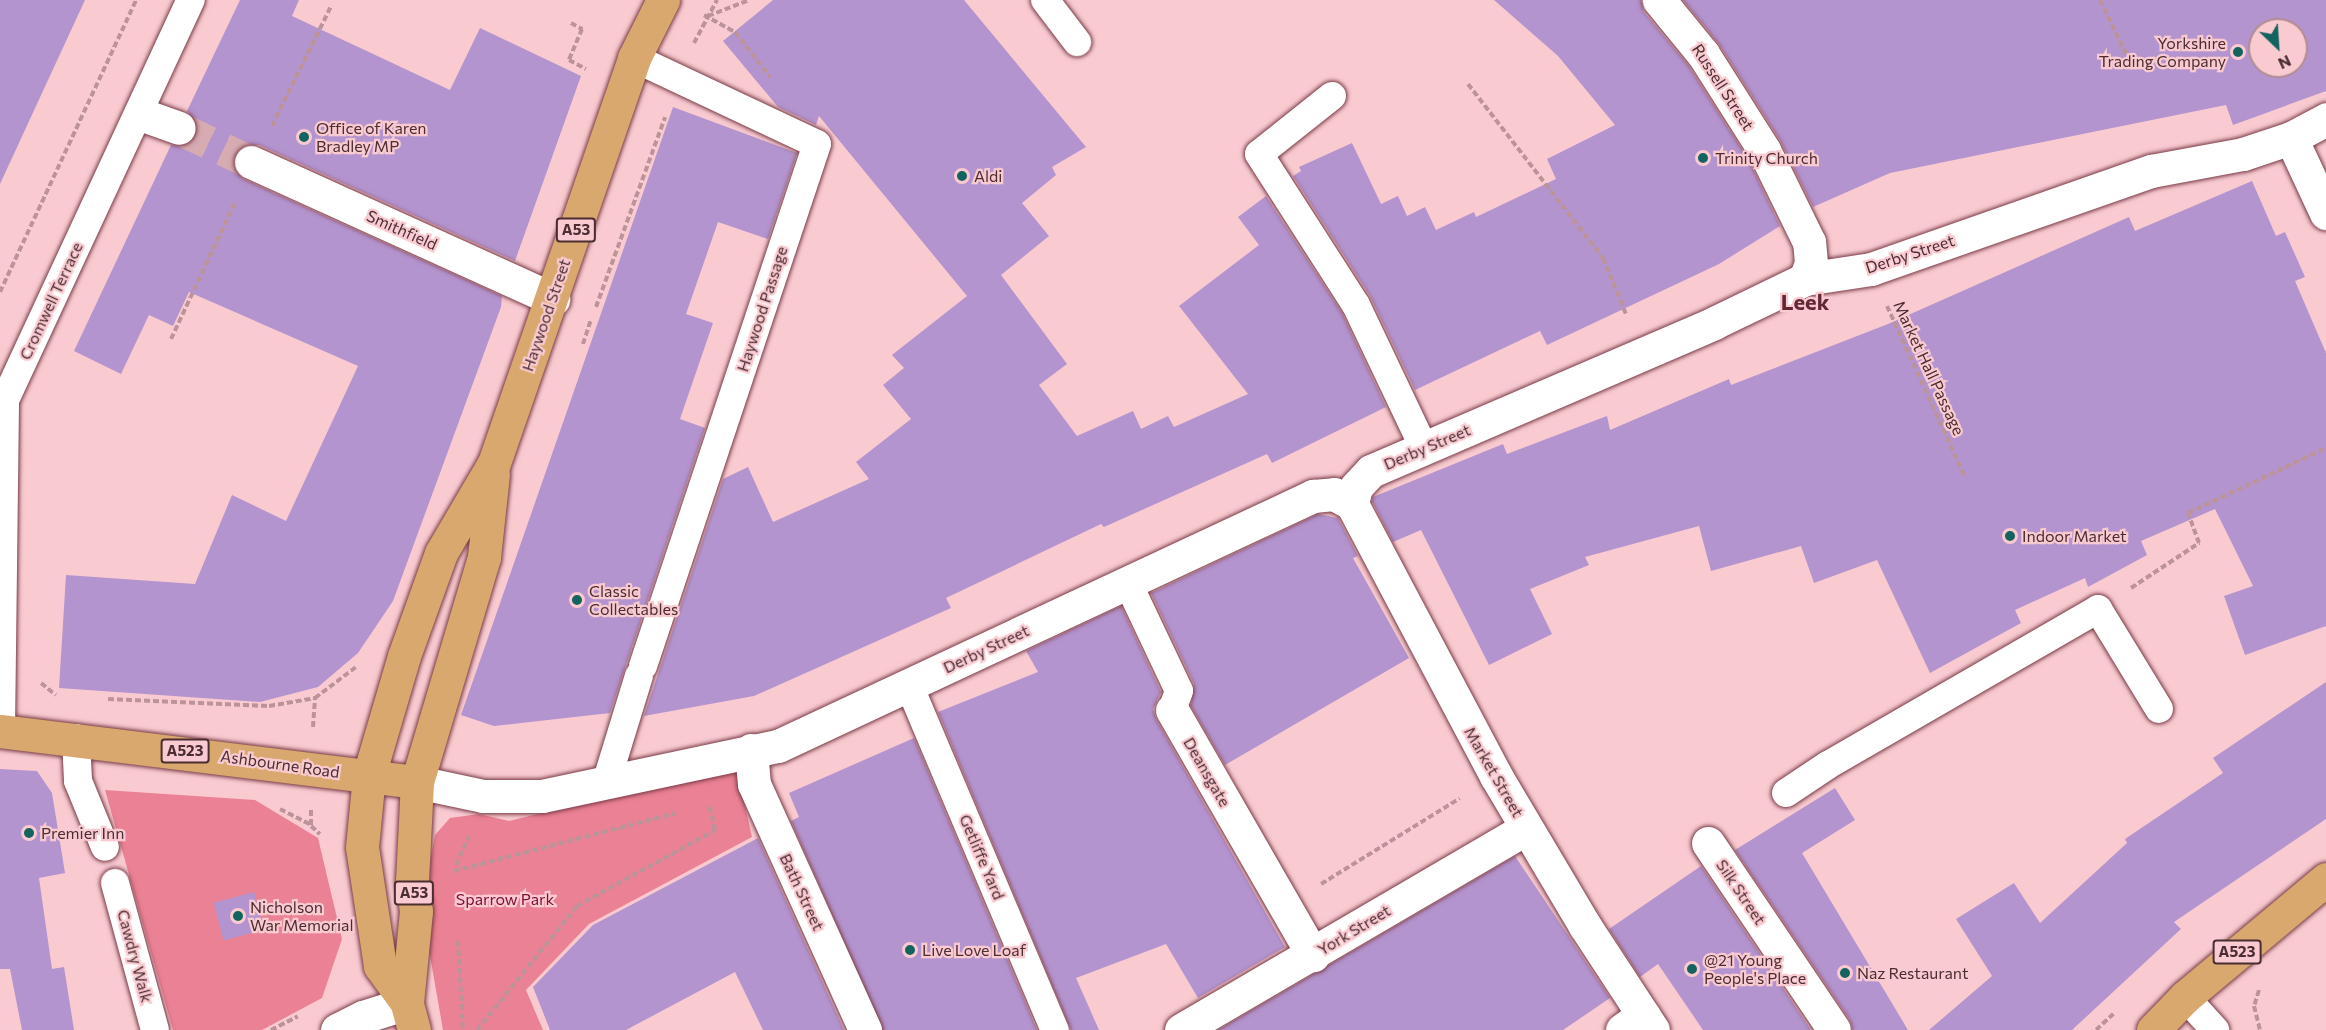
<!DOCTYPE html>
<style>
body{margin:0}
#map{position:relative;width:2326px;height:1030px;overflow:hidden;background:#f9cbd1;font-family:Commissioner,sans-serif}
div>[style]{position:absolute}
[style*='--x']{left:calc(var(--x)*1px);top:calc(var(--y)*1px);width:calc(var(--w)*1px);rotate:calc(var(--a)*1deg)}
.green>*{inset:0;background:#eb8194}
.building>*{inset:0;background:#b494ce;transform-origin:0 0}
.pedestrian-tunnel>*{height:33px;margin-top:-16.5px;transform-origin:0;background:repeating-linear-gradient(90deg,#d6abb1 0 33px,transparent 0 49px)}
.path>*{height:4px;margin-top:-2px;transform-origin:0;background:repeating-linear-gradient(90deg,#bb9399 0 6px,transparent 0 9px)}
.roads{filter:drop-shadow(0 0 2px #793a46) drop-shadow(0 0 2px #793a46)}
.service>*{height:28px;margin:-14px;padding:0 14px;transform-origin:14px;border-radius:14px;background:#fff}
.pedestrian>*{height:33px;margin:-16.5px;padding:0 16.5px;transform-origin:16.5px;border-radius:16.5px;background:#fff}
.minor>*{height:33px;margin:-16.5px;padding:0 16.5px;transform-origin:16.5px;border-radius:16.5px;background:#fff}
.tertiary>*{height:33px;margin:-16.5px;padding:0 16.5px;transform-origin:16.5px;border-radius:16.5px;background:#fff}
.trunk>*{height:33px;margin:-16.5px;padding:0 16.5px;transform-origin:16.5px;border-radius:16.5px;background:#d8a86e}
.dots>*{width:16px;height:16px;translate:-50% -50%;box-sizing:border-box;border:3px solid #f9cbd1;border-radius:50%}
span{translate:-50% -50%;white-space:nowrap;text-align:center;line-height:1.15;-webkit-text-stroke:4.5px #f9cbd1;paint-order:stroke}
.shield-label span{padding:2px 4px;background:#f9cbd1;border:2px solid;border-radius:4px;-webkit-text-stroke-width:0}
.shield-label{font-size:15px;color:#4a2c31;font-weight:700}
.poi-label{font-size:16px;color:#4a2c31}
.right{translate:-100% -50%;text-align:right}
.left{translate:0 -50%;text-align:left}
.street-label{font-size:16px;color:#4a2c31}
.park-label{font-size:16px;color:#811035}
.district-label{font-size:22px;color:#642734;font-weight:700}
.north{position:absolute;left:2248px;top:18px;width:60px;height:60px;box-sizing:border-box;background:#f9cbd1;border:2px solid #b38b91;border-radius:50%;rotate:155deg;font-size:16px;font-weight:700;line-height:24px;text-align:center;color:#4a2c31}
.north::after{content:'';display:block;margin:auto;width:21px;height:27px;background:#15635f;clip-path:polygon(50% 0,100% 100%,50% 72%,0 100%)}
</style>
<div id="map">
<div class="green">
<i style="clip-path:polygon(736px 766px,752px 837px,589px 924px,526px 990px,543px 1030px,443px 1030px,429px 950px,427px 877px,435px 835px,450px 818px,479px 814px,509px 821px)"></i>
<i style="clip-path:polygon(105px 790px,255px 800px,318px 838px,342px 939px,322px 998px,262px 1030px,173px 1030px)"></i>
</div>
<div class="building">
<i style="clip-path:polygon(0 0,85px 0,0 184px)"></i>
<i style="clip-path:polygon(240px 0,299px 0,292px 16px,450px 90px,480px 28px,581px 76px,515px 261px,259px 145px,240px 147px,232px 164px,243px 179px,502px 296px,501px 307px,393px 601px,358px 653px,318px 687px,260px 702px,59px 688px,66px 575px,195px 584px,232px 495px,286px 521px,358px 366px,189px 292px,173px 326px,149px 315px,121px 374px,74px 351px,171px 145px,183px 146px,196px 135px,197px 124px,187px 111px)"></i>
<i style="clip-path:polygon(773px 0,964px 0,1086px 147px,1052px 167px,1056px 175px,1022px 203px,1049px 236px,1001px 275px,1067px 364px,1039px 385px,1077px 436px,1133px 411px,1141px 429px,1168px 416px,1174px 427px,1248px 394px,1179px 306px,1259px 245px,1238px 217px,1266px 196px,1342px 313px,1386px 407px,1272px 463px,1267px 454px,1104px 527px,1101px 524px,946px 598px,951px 608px,754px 696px,644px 716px,723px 479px,748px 467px,773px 522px,869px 479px,856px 462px,911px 419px,883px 385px,904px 368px,892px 355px,967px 296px,819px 116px,816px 125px,778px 107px,723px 41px)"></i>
<i style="clip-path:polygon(1494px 0,1641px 0,1644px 12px,1688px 65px,1748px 159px,1780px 226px,1719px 264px,1547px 345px,1540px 331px,1415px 390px,1370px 296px,1293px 176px,1301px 171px,1299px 167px,1352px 143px,1381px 204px,1398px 196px,1407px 216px,1425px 207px,1436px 230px,1474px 212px,1476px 217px,1556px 179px,1547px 159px,1615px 125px,1558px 56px)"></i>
<i style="clip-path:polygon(evenodd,1683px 0,2326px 0,2326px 91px,2233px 125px,2226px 105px,1890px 173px,1813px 207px,1780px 140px,1719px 44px,1683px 0,2260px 30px,2296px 30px,2296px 66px,2260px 66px,2260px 30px)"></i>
<i style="clip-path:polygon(673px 107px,797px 153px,768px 239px,718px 222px,686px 314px,713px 323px,680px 419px,705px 428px,610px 713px,494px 726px,461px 715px)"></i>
<i style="clip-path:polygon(2252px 181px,2276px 236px,2285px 232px,2305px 277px,2295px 281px,2326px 353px,2326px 626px,2245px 655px,2224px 596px,2253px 586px,2215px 509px,2141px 541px,2147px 555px,2088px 587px,2085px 578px,2015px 610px,2021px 623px,1930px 673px,1877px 560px,1814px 583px,1801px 546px,1711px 571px,1699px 526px,1585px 557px,1589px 565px,1530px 589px,1552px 634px,1489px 665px,1421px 530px,1393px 542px,1372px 501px,1373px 497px,1503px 444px,1507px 454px,1607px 416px,1610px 430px,1729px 379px,1731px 385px,1888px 324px,2129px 217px,2135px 231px)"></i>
<i style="clip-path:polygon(1318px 514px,1338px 518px,1358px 556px,1353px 558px,1409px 658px,1225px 765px,1191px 706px,1194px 684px,1151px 593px)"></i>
<i style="clip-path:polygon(1121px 606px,1161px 692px,1153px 709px,1156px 719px,1285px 947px,1198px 998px,1166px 944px,1076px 978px,1099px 1030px,1071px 1030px,938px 712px,1038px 672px,1026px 651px)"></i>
<i style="clip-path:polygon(2326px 682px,2326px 819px,2174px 922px,2181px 929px,2072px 1030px,1929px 1030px,1992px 976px,1956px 919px,2014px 883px,2040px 923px,2127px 843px,2125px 839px,2223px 773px,2213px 758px)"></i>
<i style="clip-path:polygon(914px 738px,1037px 1030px,883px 1030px,791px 821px,799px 817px,789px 793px)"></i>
<i style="clip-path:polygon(0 769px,37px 771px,52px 793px,65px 873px,39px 878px,52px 969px,64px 967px,74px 1030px,22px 1030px,10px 969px,0 969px)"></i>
<i style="clip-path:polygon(1835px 788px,1855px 820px,1802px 853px,1908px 1030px,1853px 1030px,1850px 1020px,1735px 850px)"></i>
<i style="clip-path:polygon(758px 838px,844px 1030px,763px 1030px,735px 972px,626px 1030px,550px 1030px,533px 987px,593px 925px)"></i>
<i style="clip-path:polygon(1515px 856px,1610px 998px,1563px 1030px,1218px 1030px)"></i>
<i style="clip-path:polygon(1701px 866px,1811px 1030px,1703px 1030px,1658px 964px,1640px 977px,1609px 929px)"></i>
<i style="left:254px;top:892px;width:39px;height:42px;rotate:75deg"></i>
</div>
<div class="pedestrian-tunnel">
<i style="--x:179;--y:128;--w:80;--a:25.3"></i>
</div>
<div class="path">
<i style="--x:2100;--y:0;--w:69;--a:64.2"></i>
<i style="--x:704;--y:15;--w:35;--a:29"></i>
<i style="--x:735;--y:32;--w:57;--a:52.1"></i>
<i style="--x:708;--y:16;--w:44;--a:-21.3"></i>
<i style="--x:571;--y:23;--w:13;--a:29"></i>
<i style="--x:582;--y:29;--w:34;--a:113"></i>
<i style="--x:569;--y:60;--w:19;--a:28"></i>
<i style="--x:694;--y:43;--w:49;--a:-61.9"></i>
<i style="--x:1468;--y:84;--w:220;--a:52.2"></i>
<i style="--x:1603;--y:258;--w:61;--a:67.7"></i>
<i style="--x:272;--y:126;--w:134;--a:-63.8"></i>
<i style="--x:0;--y:292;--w:322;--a:-65"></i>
<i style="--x:1887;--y:306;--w:188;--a:65.5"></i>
<i style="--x:596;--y:307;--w:202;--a:-70"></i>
<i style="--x:171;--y:339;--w:153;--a:-64.9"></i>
<i style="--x:583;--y:344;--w:25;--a:-72"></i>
<i style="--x:2131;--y:588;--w:82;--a:-33.5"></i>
<i style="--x:2199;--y:543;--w:32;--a:-110"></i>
<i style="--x:2188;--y:513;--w:153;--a:-25.2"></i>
<i style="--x:41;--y:683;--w:19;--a:39"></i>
<i style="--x:108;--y:699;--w:161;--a:2.5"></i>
<i style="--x:269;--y:706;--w:47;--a:-9.9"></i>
<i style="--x:315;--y:698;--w:51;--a:-37.1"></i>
<i style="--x:313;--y:727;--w:29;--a:-86"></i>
<i style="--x:280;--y:809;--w:35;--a:27"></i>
<i style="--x:311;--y:810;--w:16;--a:90"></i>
<i style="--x:311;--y:826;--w:12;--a:42"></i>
<i style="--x:456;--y:865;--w:32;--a:-66"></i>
<i style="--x:454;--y:871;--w:229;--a:-14.6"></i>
<i style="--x:1321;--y:884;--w:163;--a:-31.7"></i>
<i style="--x:458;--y:941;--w:89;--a:86.8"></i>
<i style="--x:2259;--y:990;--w:17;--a:107"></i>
<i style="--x:2254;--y:1006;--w:25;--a:76"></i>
<i style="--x:271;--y:1030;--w:30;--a:-27"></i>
<i style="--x:477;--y:1030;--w:159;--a:-51.1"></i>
<i style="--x:577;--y:906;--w:158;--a:-28.8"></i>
<i style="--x:715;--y:830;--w:26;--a:-103"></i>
<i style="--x:2096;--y:1030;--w:26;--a:-43"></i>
</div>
<div class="roads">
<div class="service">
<i style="--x:1045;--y:0;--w:53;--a:52.7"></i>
<i style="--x:634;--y:58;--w:202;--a:25.2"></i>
<i style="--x:817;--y:144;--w:550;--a:108.43"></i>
<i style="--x:1332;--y:96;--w:93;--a:141.5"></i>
<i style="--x:1259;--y:154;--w:179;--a:57.3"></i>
<i style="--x:1356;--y:305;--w:158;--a:64.6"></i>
<i style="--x:1128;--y:583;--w:119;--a:64.7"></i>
<i style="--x:1179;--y:691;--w:20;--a:110"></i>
<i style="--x:909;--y:685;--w:375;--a:67.1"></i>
<i style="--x:1;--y:731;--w:331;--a:-89.3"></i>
<i style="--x:5;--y:400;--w:441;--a:-65.1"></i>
<i style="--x:76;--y:738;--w:43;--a:87.3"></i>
<i style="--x:78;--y:781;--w:71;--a:67.8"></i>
<i style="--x:606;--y:783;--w:112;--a:-72.9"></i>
<i style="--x:1786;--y:793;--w:50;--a:-33.7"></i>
<i style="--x:1828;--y:765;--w:312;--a:-30"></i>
<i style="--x:2098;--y:609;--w:117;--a:58.6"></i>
<i style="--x:115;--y:883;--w:152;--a:74.8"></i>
<i style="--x:2185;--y:997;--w:45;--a:47.7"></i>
</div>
<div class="pedestrian">
<i style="--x:140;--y:114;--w:41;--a:19.7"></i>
<i style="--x:2291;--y:138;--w:83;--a:65"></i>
<i style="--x:251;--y:162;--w:332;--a:24.4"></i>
<i style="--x:1805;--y:279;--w:67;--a:-8.6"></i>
<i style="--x:1871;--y:269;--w:297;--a:-19.3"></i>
<i style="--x:2151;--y:171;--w:94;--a:-10.5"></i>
<i style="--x:2243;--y:154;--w:51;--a:-18.4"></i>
<i style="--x:2291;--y:138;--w:40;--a:-28"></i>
</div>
<div class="minor">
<i style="--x:1172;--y:710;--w:283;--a:60.1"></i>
<i style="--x:1708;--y:843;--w:225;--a:56"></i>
<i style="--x:337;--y:1030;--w:29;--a:-27"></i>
<i style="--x:363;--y:1017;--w:46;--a:-17.7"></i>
<i style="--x:1181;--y:1030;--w:400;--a:-30.3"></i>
<i style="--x:1622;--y:1030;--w:26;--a:-36"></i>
</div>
<div class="tertiary">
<i style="--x:1352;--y:504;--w:17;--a:-77"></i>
<i style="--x:1356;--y:487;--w:22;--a:-47"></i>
<i style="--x:1371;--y:471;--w:374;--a:-23.3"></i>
<i style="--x:1714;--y:323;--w:101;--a:-25.8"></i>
<i style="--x:1805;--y:279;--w:17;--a:-69"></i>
<i style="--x:1811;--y:263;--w:21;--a:-95"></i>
<i style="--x:1809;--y:242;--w:102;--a:-116.1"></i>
<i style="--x:1764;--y:150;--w:114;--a:-122.4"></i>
<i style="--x:1703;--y:54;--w:70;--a:-129.2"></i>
<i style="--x:1352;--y:504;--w:308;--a:62.1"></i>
<i style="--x:1496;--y:776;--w:174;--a:59.3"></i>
<i style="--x:1585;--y:926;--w:124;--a:56.8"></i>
<i style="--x:751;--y:750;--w:34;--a:85"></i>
<i style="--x:754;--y:784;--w:270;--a:65.7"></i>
<i style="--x:417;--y:782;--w:67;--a:12"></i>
<i style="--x:483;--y:796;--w:59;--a:0"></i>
<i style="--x:542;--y:796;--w:241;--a:-12"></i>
<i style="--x:778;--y:746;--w:591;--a:-25.05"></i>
<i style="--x:1313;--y:496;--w:21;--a:-5"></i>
<i style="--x:1334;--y:494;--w:21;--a:29"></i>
</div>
<div class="trunk">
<i style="--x:0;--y:731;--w:420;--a:7"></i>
<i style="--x:407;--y:1003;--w:46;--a:-126.1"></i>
<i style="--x:380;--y:966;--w:120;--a:-98.6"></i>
<i style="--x:362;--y:847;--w:72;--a:-84.4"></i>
<i style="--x:369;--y:775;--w:124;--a:-73.6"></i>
<i style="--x:404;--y:656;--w:109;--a:-70.2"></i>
<i style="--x:441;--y:553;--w:104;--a:-59.5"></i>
<i style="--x:494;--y:463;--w:429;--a:-70.9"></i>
<i style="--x:634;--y:58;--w:65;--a:-63.4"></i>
<i style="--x:414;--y:1030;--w:28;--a:-105"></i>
<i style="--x:407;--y:1003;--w:92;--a:-84.4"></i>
<i style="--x:416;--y:911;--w:30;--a:-98"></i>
<i style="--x:412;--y:881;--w:99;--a:-87.1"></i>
<i style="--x:417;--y:782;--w:235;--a:-73.4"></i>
<i style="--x:484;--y:557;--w:83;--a:-83.8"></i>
<i style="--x:2153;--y:1030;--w:46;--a:-45.9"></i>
<i style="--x:2185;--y:997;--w:184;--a:-39.9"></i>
</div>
</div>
<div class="dots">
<i style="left:2238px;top:52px;background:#15635f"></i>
<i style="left:304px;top:137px;background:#15635f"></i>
<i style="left:1703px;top:158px;background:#15635f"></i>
<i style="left:962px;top:176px;background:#15635f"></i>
<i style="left:2010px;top:536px;background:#15635f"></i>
<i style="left:577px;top:600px;background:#15635f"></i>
<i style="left:29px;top:833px;background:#15635f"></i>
<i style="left:238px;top:916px;background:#15635f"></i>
<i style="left:910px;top:950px;background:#15635f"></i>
<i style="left:1692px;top:969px;background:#15635f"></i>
<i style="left:1845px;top:973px;background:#15635f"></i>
</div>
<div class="shield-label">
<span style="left:576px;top:230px">A53</span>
<span style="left:185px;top:751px">A523</span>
<span style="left:414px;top:893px">A53</span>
<span style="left:2237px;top:952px">A523</span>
</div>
<div class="poi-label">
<span class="right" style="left:2226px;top:52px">Yorkshire<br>Trading Company</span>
<span class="left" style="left:316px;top:137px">Office of Karen<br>Bradley MP</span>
<span class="left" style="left:1715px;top:158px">Trinity Church</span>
<span class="left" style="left:974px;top:176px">Aldi</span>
<span class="left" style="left:2022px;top:536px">Indoor Market</span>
<span class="left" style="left:589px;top:600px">Classic<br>Collectables</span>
<span class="left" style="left:41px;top:833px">Premier Inn</span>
<span class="left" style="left:250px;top:916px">Nicholson<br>War Memorial</span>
<span class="left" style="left:922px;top:950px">Live Love Loaf</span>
<span class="left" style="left:1704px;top:969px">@21 Young<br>People's Place</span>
<span class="left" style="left:1857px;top:973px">Naz Restaurant</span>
</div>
<div class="street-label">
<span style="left:1723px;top:87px;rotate:57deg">Russell Street</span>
<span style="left:402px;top:230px;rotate:24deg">Smithfield</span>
<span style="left:1910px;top:254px;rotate:-18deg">Derby Street</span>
<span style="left:51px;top:301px;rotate:-65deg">Cromwell Terrace</span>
<span style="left:762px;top:309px;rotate:-72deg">Haywood Passage</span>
<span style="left:546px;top:315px;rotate:-71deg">Haywood Street</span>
<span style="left:1929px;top:368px;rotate:65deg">Market Hall Passage</span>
<span style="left:1427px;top:447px;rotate:-23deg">Derby Street</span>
<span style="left:986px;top:649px;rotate:-25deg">Derby Street</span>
<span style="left:280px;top:764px;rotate:8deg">Ashbourne Road</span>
<span style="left:1207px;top:772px;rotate:60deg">Deansgate</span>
<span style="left:1494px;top:772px;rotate:60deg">Market Street</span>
<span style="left:982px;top:857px;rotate:67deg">Getliffe Yard</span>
<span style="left:802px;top:892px;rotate:65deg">Bath Street</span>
<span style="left:1741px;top:892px;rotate:56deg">Silk Street</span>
<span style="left:1354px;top:930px;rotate:-31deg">York Street</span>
<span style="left:135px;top:956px;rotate:75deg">Cawdry Walk</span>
</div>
<div class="park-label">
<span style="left:505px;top:899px">Sparrow Park</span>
</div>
<div class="district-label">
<span style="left:1805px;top:302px">Leek</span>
</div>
<div class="north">N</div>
</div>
